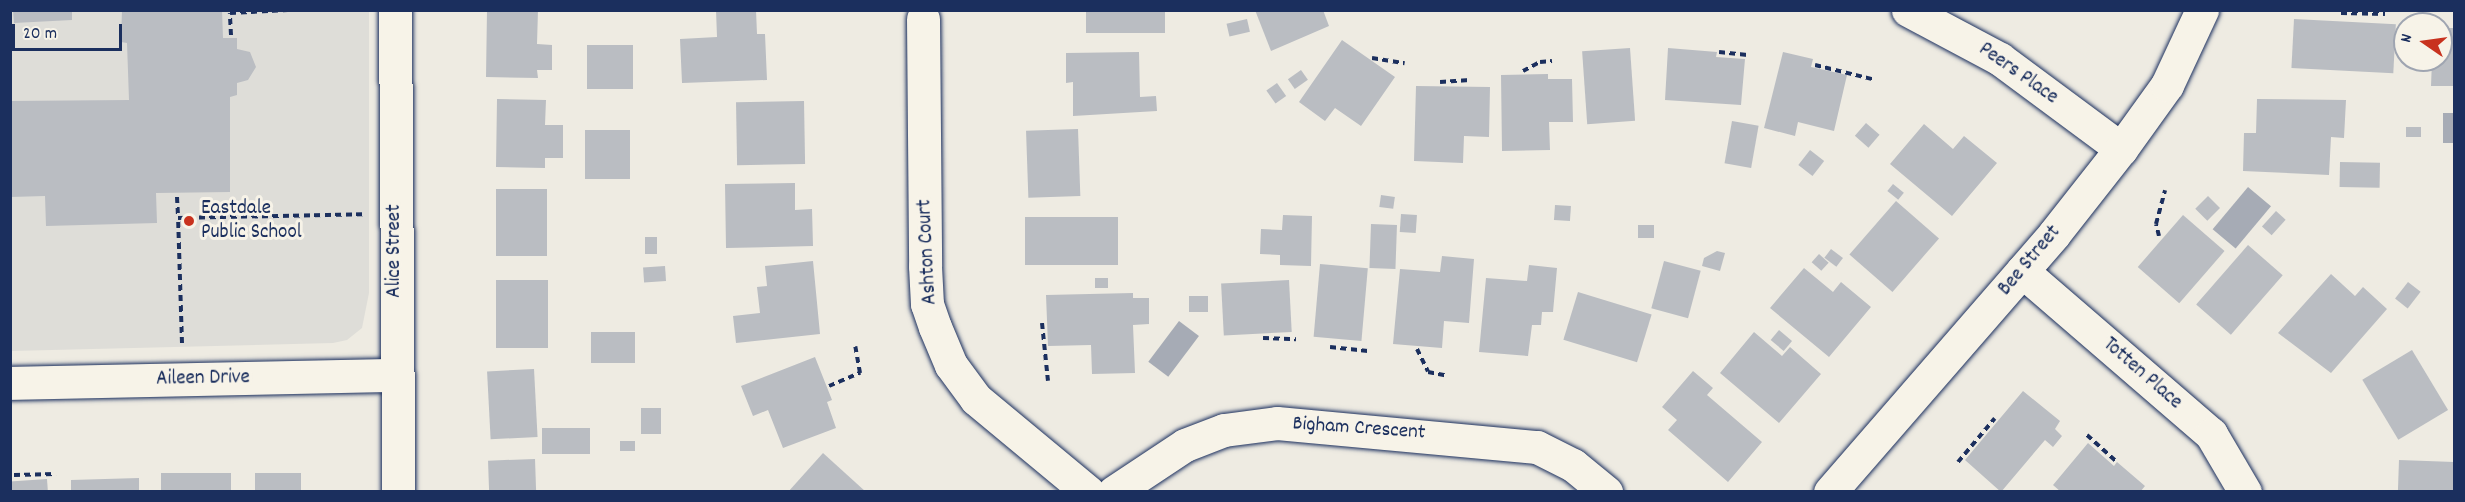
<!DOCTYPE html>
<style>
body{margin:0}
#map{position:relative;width:2465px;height:502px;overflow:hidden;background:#eeebe2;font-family:Dekko,sans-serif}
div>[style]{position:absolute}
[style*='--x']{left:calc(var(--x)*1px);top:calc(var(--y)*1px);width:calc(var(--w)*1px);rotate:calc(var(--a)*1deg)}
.built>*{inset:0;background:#deddd8}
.water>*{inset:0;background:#a6abb5;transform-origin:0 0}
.building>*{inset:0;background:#babdc2;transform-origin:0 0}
.path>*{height:4px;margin-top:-2px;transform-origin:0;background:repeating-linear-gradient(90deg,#1b2f5e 0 6px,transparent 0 10.5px)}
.roads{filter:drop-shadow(0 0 2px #1b2f5e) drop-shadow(0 0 2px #1b2f5e)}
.minor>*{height:33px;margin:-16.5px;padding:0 16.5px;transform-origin:16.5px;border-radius:16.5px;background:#f7f3e8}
.tertiary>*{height:33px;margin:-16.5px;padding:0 16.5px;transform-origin:16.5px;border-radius:16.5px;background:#f7f3e8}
.dots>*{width:16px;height:16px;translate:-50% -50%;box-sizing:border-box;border:3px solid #f7f3e8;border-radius:50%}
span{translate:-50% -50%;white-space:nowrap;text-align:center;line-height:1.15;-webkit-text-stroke:6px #f7f3e8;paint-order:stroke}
.street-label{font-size:21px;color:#1b2f5e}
.poi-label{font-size:21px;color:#1b2f5e}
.left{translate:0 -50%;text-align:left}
.frame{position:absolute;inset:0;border:12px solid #1b2f5e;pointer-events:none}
.north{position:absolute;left:2393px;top:12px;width:60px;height:60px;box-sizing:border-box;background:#f7f3e8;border:2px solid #9fa5b1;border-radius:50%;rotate:283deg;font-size:16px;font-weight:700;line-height:24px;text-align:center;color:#1b2f5e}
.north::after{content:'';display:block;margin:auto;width:21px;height:27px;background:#c8321e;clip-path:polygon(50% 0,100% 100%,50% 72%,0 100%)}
.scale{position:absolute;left:12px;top:24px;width:110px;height:27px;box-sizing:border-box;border:3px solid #1b2f5e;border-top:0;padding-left:8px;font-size:18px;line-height:21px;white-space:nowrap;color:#1b2f5e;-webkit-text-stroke:4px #f7f3e8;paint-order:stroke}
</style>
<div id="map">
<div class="built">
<i style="clip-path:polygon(10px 11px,369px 11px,369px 293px,362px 328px,347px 340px,333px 343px,11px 351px)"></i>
</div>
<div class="water">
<i style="left:2443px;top:113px;width:11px;height:30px"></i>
<i style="left:2248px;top:187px;width:30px;height:55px;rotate:40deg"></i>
<i style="left:1179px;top:321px;width:25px;height:51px;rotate:37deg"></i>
</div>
<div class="building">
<i style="clip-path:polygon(13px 10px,72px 10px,72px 20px,14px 23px)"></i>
<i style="clip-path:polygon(122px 10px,222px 10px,223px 38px,237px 38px,237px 49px,250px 52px,256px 67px,248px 80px,237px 83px,237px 95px,230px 97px,230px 192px,156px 193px,157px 223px,46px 226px,45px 196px,10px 197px,10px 101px,129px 100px,127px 43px,121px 42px)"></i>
<i style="clip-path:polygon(487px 10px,538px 10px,537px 44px,552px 45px,552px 70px,537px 70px,538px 78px,486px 77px)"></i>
<i style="clip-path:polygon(716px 10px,756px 10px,757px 34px,765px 34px,767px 80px,682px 83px,680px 39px,717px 37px)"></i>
<i style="left:1086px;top:10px;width:79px;height:23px"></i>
<i style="clip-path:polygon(1255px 10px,1323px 10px,1329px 26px,1271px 51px)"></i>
<i style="left:1247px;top:19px;width:13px;height:21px;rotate:77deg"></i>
<i style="left:2294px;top:19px;width:102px;height:49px;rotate:3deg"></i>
<i style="clip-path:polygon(2441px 28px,2454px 28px,2454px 86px,2431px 86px,2432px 60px,2441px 60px)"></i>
<i style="clip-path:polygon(1342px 40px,1395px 77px,1361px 126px,1335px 108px,1325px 121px,1299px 102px)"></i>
<i style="left:587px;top:45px;width:46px;height:44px"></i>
<i style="left:1630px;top:48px;width:73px;height:48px;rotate:86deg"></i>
<i style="clip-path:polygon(1668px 48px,1717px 52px,1716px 57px,1745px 59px,1741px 105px,1665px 100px)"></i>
<i style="clip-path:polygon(1139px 52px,1140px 97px,1156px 96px,1157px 111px,1073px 116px,1073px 82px,1066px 83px,1066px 53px)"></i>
<i style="clip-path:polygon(1783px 52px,1813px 59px,1811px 67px,1847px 75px,1834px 131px,1798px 122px,1795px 136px,1764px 128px)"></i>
<i style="left:1301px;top:70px;width:12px;height:16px;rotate:55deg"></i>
<i style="clip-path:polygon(1548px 74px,1548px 79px,1572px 79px,1573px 122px,1549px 122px,1550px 150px,1502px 151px,1501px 75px)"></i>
<i style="left:1277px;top:83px;width:16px;height:13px;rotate:55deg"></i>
<i style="clip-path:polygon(1416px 86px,1490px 87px,1489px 137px,1464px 136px,1463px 163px,1414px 161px)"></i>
<i style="clip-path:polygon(497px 99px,546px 100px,545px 125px,563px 125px,563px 158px,545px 158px,545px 168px,496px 167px)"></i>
<i style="clip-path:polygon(2257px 99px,2346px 100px,2344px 138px,2331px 137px,2329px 175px,2243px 171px,2244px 133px,2256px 133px)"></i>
<i style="left:804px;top:101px;width:63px;height:68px;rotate:89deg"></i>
<i style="left:1732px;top:121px;width:27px;height:43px;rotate:10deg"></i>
<i style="left:1866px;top:123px;width:18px;height:17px;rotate:41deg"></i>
<i style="clip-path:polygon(1924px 124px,1953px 149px,1964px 136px,1997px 163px,1952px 216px,1890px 164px)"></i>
<i style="left:2406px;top:127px;width:15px;height:10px"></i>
<i style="left:1078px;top:129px;width:67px;height:52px;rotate:88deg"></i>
<i style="left:585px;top:130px;width:45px;height:49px"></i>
<i style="left:1810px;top:150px;width:18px;height:19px;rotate:38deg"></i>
<i style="left:2340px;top:162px;width:40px;height:25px;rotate:1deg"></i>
<i style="clip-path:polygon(795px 183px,795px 210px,812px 209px,813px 246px,726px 248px,725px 184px)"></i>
<i style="left:1893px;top:184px;width:14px;height:9px;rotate:39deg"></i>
<i style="left:547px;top:189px;width:67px;height:51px;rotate:90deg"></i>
<i style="left:1381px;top:195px;width:14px;height:12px;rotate:8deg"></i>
<i style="left:2208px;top:196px;width:17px;height:18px;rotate:45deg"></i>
<i style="left:1896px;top:201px;width:57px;height:71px;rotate:41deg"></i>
<i style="left:1555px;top:205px;width:16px;height:15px;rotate:4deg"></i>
<i style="left:2276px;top:211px;width:13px;height:21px;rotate:42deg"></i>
<i style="left:1401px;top:214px;width:16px;height:18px;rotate:4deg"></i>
<i style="clip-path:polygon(1283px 215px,1312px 216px,1311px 266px,1280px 265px,1280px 255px,1260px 254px,1261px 229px,1282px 230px)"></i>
<i style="left:2183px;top:215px;width:55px;height:69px;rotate:41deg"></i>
<i style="left:1118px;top:217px;width:48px;height:93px;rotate:90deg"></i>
<i style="left:1371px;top:224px;width:26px;height:44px;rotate:2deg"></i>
<i style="left:1638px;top:225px;width:16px;height:13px"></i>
<i style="left:645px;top:237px;width:12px;height:17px"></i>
<i style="left:2248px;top:245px;width:46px;height:79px;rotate:41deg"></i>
<i style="left:1831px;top:249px;width:15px;height:11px;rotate:37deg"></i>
<i style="clip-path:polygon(1717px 251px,1725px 253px,1720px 271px,1702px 266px,1704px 258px)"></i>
<i style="left:1819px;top:254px;width:13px;height:11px;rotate:42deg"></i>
<i style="clip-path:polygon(1442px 256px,1474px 259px,1469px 323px,1444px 321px,1442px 348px,1393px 344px,1400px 269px,1440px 272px)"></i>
<i style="clip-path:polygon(813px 261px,820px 334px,736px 343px,733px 316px,760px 313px,757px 287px,767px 286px,765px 266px)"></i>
<i style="left:1664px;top:261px;width:38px;height:49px;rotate:15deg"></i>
<i style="left:1320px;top:264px;width:48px;height:73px;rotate:5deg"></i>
<i style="clip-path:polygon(1529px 265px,1557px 268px,1553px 312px,1542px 312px,1541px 325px,1532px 325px,1528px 356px,1479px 352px,1486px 278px,1527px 281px)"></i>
<i style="left:665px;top:266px;width:15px;height:22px;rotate:86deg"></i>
<i style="clip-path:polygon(1804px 268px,1833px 292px,1841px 282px,1871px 307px,1829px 357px,1770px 308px)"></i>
<i style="clip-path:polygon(2331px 274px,2355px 296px,2363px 287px,2387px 309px,2331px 373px,2278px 333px)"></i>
<i style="left:1108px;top:278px;width:10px;height:13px;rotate:90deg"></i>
<i style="left:496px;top:280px;width:52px;height:68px"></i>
<i style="left:1289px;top:280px;width:52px;height:68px;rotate:87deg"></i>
<i style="left:2408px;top:282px;width:16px;height:21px;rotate:38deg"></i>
<i style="left:1578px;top:292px;width:77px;height:50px;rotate:17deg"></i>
<i style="clip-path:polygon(1133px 293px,1133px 298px,1149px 298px,1149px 324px,1133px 325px,1135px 373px,1092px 374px,1091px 345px,1048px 346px,1046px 295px)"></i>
<i style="left:1189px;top:296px;width:19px;height:16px"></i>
<i style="left:1779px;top:330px;width:17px;height:13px;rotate:40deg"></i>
<i style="left:591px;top:332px;width:44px;height:31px"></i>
<i style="clip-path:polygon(1754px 332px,1782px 356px,1790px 347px,1821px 374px,1779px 423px,1720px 373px)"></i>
<i style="left:2412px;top:350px;width:70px;height:58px;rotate:59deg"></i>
<i style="clip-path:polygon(815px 357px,832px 400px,827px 402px,836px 428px,783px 448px,768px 410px,753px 416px,741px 386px)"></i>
<i style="left:534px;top:369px;width:68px;height:47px;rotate:87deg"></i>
<i style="clip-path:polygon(1693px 371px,1713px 388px,1707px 395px,1762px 442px,1728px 482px,1668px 430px,1677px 420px,1662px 407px)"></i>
<i style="clip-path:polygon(2023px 391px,2060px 421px,2055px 429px,2062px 436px,2053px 447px,2045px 440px,2001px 492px,1965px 460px)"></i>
<i style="left:641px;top:408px;width:20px;height:26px"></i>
<i style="left:590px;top:428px;width:26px;height:48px;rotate:90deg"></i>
<i style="left:620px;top:441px;width:15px;height:10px"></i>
<i style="clip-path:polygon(2088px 443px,2114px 466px,2117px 462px,2145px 486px,2140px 492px,2061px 492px,2053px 485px)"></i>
<i style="clip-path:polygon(823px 453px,866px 492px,788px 492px)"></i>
<i style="left:535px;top:459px;width:33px;height:47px;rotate:88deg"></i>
<i style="left:2399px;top:460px;width:55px;height:32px;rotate:2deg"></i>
<i style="left:231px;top:473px;width:19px;height:70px;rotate:90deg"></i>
<i style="left:255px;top:473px;width:46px;height:19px"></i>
<i style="clip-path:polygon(139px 478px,139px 492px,71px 492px,71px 480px)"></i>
<i style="left:47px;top:479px;width:13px;height:37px;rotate:86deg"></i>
</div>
<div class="path">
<i style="--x:2341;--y:13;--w:44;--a:1.3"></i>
<i style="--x:231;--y:35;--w:22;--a:-93"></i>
<i style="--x:230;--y:13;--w:58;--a:-3"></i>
<i style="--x:1719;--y:52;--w:31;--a:6"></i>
<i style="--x:1372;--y:58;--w:33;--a:9"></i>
<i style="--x:1815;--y:65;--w:59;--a:13.8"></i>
<i style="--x:1523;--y:71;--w:19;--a:-28"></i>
<i style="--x:1540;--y:62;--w:12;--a:-5"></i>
<i style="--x:1440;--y:82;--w:30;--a:-4"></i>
<i style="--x:177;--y:197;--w:21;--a:87"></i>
<i style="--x:2159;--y:236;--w:12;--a:-104"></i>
<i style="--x:2156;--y:224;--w:35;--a:-75"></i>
<i style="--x:1042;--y:323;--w:58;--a:84.1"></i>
<i style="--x:1263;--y:338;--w:33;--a:2"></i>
<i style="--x:182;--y:343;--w:125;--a:-91.8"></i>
<i style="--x:178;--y:218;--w:185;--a:-1.2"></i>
<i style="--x:1330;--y:347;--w:38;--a:6"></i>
<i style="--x:1417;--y:349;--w:25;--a:64"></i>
<i style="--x:1428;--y:372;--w:20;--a:11"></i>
<i style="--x:829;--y:386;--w:34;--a:-23"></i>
<i style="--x:860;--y:373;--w:27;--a:-100"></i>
<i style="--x:2087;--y:435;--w:38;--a:42"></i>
<i style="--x:1958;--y:462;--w:57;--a:-49.9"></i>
<i style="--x:14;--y:475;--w:42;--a:-1.4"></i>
</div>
<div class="roads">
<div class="minor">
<i style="--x:1908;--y:10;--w:104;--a:28"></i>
<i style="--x:2000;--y:59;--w:151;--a:36.6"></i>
<i style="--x:923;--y:19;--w:247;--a:89.5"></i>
<i style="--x:925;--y:266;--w:38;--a:87"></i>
<i style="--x:927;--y:304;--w:24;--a:71"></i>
<i style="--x:935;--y:327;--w:41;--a:67.2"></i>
<i style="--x:951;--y:365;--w:42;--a:53.7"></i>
<i style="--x:976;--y:399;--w:146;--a:39.7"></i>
<i style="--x:2022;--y:271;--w:250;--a:40.8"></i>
<i style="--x:2211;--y:434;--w:67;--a:59.6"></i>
<i style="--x:10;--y:383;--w:386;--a:-1.2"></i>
<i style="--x:1114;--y:492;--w:85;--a:-33.5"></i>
<i style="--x:1185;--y:445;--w:42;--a:-21"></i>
<i style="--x:1224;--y:430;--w:53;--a:-7.5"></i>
<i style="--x:1277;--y:423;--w:261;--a:5.3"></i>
<i style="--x:1537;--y:447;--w:40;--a:26.6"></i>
<i style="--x:1573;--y:465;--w:43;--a:39.3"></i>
<i style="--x:1830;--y:492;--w:342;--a:-49"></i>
<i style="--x:2054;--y:234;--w:108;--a:-51.8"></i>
<i style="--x:2121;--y:149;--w:79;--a:-54.3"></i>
<i style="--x:2167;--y:85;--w:83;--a:-65"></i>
</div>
<div class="tertiary">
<i style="--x:395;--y:10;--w:482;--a:89.6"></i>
</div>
</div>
<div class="dots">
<i style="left:189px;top:221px;background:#c8321e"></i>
</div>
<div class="street-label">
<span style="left:2018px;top:74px;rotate:35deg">Peers Place</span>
<span style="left:395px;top:251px;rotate:-90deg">Alice Street</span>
<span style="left:928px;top:252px;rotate:-93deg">Ashton Court</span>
<span style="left:2030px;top:261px;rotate:-50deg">Bee Street</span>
<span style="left:2142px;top:374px;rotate:41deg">Totten Place</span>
<span style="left:203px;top:379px;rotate:-1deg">Aileen Drive</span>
<span style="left:1359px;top:429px;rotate:4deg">Bigham Crescent</span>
</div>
<div class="poi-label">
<span class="left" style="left:201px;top:221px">Eastdale<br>Public School</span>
</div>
<div class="frame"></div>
<div class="north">N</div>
<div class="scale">20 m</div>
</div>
